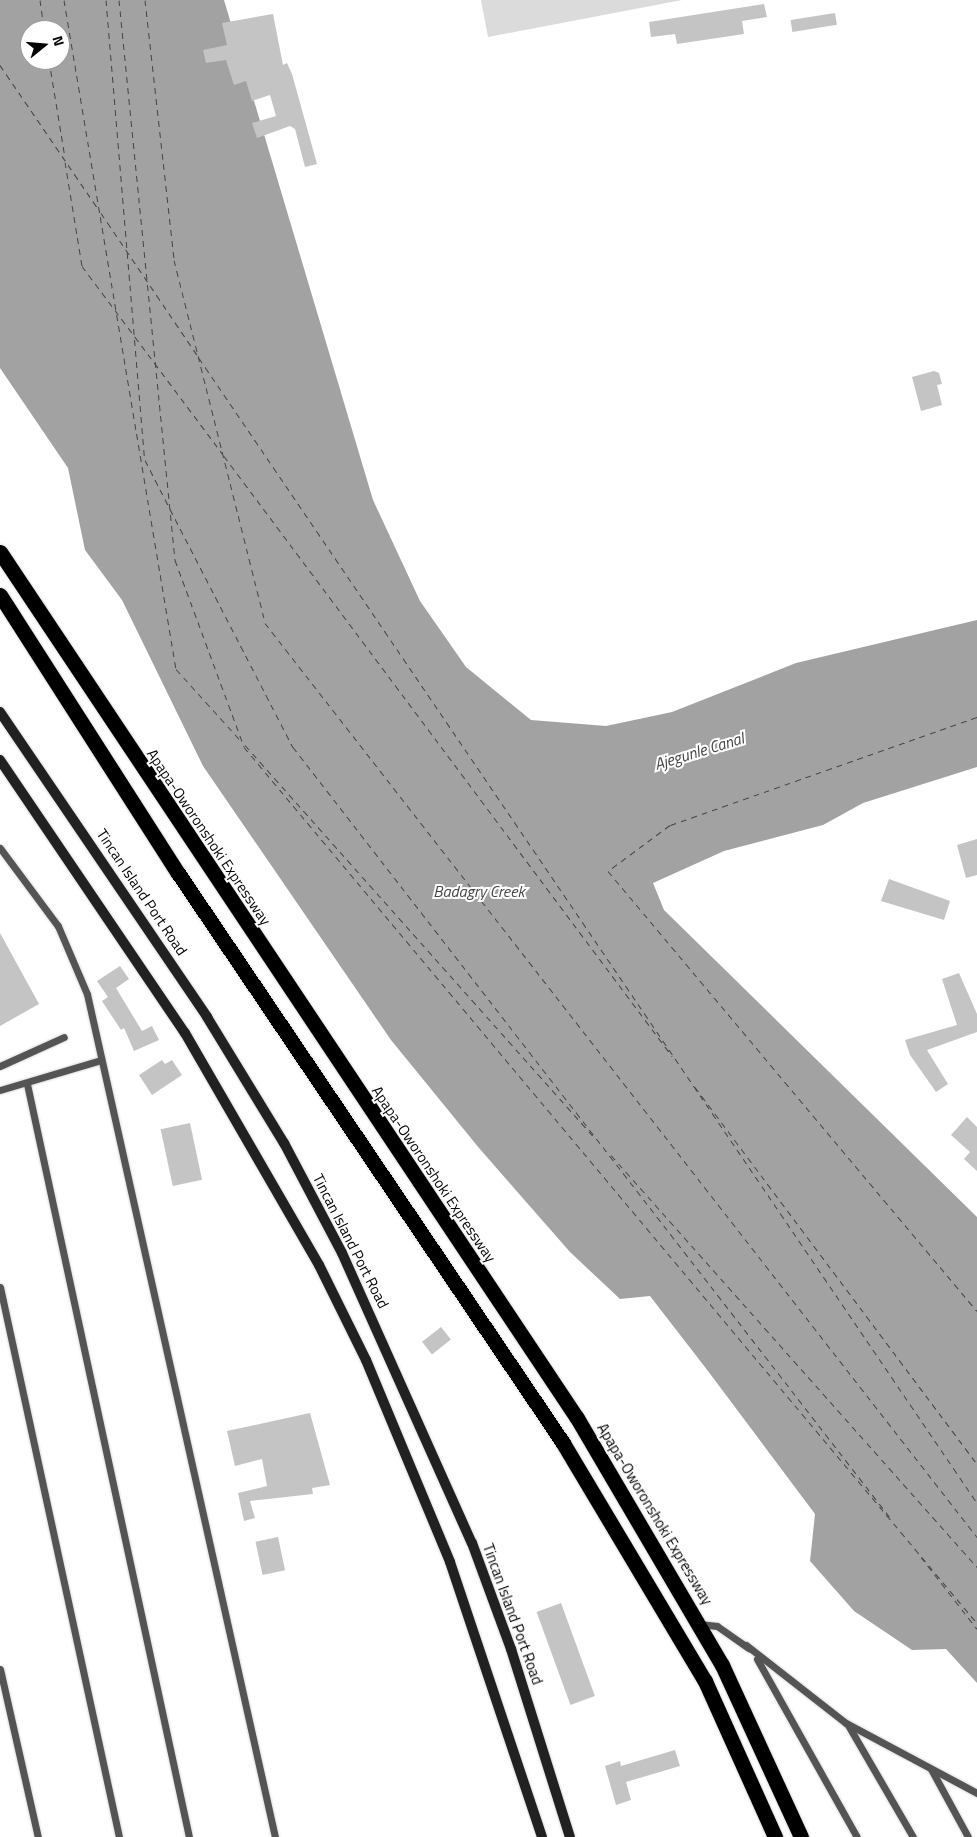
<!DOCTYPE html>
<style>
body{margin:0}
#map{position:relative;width:977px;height:1837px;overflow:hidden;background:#fff;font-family:"Titillium Web",sans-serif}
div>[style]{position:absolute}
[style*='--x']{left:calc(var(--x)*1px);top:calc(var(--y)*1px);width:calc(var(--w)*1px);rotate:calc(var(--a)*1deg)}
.green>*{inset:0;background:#dbdbdb}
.water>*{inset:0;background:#a2a2a2}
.ferry>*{height:1px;margin-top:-0.5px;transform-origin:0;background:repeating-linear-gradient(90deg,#434343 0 6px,transparent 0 11px)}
.building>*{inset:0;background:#c4c4c4;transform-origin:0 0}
.roads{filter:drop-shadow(0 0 1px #dbdbdb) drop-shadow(0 0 1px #dbdbdb)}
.lane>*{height:7px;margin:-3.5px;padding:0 3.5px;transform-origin:3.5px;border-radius:3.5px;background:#545454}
.secondary>*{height:10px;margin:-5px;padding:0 5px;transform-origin:5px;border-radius:5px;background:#212121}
.highway>*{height:15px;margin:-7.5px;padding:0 7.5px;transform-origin:7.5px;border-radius:7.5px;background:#000}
span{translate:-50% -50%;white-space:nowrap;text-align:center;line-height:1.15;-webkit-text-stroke:4px #fff;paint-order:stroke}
.street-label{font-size:15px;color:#000}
.water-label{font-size:16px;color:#434343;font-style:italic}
.north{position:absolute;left:20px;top:20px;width:50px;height:50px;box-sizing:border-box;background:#fff;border:1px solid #999;border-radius:50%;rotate:73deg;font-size:14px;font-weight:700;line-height:20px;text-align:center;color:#000}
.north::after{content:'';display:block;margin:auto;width:18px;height:22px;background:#000;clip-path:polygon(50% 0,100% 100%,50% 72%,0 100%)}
</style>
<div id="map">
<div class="green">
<i style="clip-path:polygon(481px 0,682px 0,488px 37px)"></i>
</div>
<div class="water">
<i style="clip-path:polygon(evenodd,0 0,224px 0,373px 500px,420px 601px,466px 667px,531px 720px,606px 726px,672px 712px,796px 663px,977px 620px,977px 767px,863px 803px,823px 825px,724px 851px,653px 883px,664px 910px,977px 1217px,977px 1683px,946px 1649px,912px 1650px,854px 1611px,810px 1561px,815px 1514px,708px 1371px,650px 1296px,620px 1299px,570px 1252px,479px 1148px,391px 1040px,203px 766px,122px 600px,85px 550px,68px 468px,0 368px,0 0,30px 30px,60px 30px,60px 60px,30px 60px,30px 30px)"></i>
</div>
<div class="ferry">
<i style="--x:40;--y:0;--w:30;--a:82"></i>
<i style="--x:64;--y:0;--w:678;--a:80.5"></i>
<i style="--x:176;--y:669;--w:98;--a:47.9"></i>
<i style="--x:106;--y:0;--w:462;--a:85.2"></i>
<i style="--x:145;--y:460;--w:51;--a:62.9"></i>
<i style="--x:119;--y:0;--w:563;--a:84.29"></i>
<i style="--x:175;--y:560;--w:199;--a:69.7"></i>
<i style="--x:244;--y:747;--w:1142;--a:50.08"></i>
<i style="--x:145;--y:0;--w:262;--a:83.6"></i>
<i style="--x:174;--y:260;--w:374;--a:75.9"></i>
<i style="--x:265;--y:623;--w:1159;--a:52.08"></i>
<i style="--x:49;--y:60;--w:99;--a:80.7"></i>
<i style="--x:0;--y:65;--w:176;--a:55.7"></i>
<i style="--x:65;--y:162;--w:105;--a:80.7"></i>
<i style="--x:82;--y:266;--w:234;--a:53.2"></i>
<i style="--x:101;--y:213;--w:171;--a:55.9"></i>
<i style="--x:199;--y:358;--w:1384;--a:55.8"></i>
<i style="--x:224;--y:456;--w:749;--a:53.25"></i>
<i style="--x:170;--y:509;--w:268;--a:62.7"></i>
<i style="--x:293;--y:747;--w:978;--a:52.23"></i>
<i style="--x:977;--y:717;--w:325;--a:160.6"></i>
<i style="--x:670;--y:825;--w:77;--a:143.4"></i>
<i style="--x:608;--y:871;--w:574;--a:50.02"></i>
<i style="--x:245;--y:745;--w:523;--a:48.33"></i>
<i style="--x:695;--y:1087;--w:471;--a:53.2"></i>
<i style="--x:611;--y:1155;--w:551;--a:48.38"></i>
<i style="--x:921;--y:1557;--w:91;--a:52.1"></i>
</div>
<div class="building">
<i style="clip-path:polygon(764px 4px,767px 17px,742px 21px,744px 34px,677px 44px,675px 34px,651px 37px,649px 22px)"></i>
<i style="left:835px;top:13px;width:12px;height:45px;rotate:81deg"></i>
<i style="clip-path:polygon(273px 14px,283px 65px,287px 63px,292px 74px,317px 164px,305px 167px,295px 129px,290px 126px,257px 138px,252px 123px,276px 116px,270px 95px,252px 101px,246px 81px,234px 85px,226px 60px,206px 63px,203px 50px,227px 45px,222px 23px)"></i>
<i style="clip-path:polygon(934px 371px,939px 373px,942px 384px,937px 385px,942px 405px,921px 411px,912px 377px)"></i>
<i style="clip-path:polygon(977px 839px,977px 875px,966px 878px,957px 845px)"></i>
<i style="clip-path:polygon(889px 879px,950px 901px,944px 920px,881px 901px)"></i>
<i style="clip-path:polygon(0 933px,39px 1004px,0 1026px)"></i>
<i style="clip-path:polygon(120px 966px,129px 979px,116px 988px,142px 1031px,152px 1026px,159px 1040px,134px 1051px,124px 1028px,121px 1030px,102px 1001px,108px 997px,97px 981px)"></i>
<i style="clip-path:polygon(959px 973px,977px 1014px,977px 1032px,927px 1050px,948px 1084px,936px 1092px,910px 1055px,905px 1040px,957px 1025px,942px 979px)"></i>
<i style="clip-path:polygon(162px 1060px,165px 1064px,172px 1060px,182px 1075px,152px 1095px,139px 1075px)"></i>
<i style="clip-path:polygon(967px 1117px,977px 1127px,977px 1171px,964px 1159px,970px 1152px,951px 1135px)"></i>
<i style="left:190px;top:1123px;width:58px;height:30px;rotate:78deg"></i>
<i style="left:441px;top:1327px;width:16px;height:24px;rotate:52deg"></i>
<i style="clip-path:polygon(310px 1413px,330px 1485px,312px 1488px,313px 1494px,250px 1501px,255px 1518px,244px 1521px,238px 1493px,267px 1486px,262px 1459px,235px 1466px,227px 1431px)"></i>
<i style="left:278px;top:1537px;width:34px;height:23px;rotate:78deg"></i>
<i style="left:561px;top:1603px;width:99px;height:26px;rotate:70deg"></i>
<i style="clip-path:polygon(675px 1750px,680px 1766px,626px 1782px,631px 1800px,616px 1805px,605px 1766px,620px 1761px,621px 1766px)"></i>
</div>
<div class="roads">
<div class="lane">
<i style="--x:0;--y:848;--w:97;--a:53.4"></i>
<i style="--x:58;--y:926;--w:74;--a:66.9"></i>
<i style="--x:87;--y:994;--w:864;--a:77.43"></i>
<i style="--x:0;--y:1066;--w:70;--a:-24.4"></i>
<i style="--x:27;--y:1084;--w:770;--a:77.86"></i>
<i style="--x:0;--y:1090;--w:105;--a:-16.5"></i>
<i style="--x:0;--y:1287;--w:563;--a:77.79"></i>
<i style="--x:700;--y:1624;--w:17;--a:7"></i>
<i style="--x:717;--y:1626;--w:39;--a:35"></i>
<i style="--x:746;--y:1645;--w:127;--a:38"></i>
<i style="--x:846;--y:1723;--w:149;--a:28.1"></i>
<i style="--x:757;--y:1659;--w:204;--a:60.7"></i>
<i style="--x:0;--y:1669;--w:172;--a:77.3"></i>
<i style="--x:848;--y:1725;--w:129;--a:59.9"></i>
<i style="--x:931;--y:1769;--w:77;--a:61.4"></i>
</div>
<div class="secondary">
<i style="--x:0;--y:712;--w:369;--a:55.8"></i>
<i style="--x:207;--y:1017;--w:148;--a:58.6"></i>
<i style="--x:284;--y:1143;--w:124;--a:62.2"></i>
<i style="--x:342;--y:1253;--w:318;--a:65.9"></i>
<i style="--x:472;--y:1543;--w:113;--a:69.8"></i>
<i style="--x:511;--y:1649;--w:197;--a:72.6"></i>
<i style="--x:0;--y:760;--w:330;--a:55.9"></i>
<i style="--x:185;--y:1033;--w:268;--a:60"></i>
<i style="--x:319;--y:1265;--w:106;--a:63.7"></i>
<i style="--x:366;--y:1360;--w:219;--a:67.4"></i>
<i style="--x:450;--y:1562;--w:290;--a:71.5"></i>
</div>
<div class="highway">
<i style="--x:0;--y:552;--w:1041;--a:56.33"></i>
<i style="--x:577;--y:1418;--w:286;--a:59.6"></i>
<i style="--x:722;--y:1665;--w:189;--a:65.3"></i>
<i style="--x:0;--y:595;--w:330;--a:57.4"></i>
<i style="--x:178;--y:873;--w:688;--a:55.96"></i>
<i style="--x:563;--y:1443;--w:277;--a:59.2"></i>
<i style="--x:705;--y:1681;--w:171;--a:65.8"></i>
</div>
</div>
<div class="street-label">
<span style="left:209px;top:837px;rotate:56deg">Apapa-Oworonshoki Expressway</span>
<span style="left:142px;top:892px;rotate:56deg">Tincan Island Port Road</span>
<span style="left:434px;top:1174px;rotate:56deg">Apapa-Oworonshoki Expressway</span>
<span style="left:351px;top:1241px;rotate:63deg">Tincan Island Port Road</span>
<span style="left:655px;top:1514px;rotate:59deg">Apapa-Oworonshoki Expressway</span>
<span style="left:513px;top:1614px;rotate:70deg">Tincan Island Port Road</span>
</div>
<div class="water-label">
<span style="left:699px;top:751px;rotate:-17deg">Ajegunle Canal</span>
<span style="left:479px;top:891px">Badagry Creek</span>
</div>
<div class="north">N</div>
</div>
